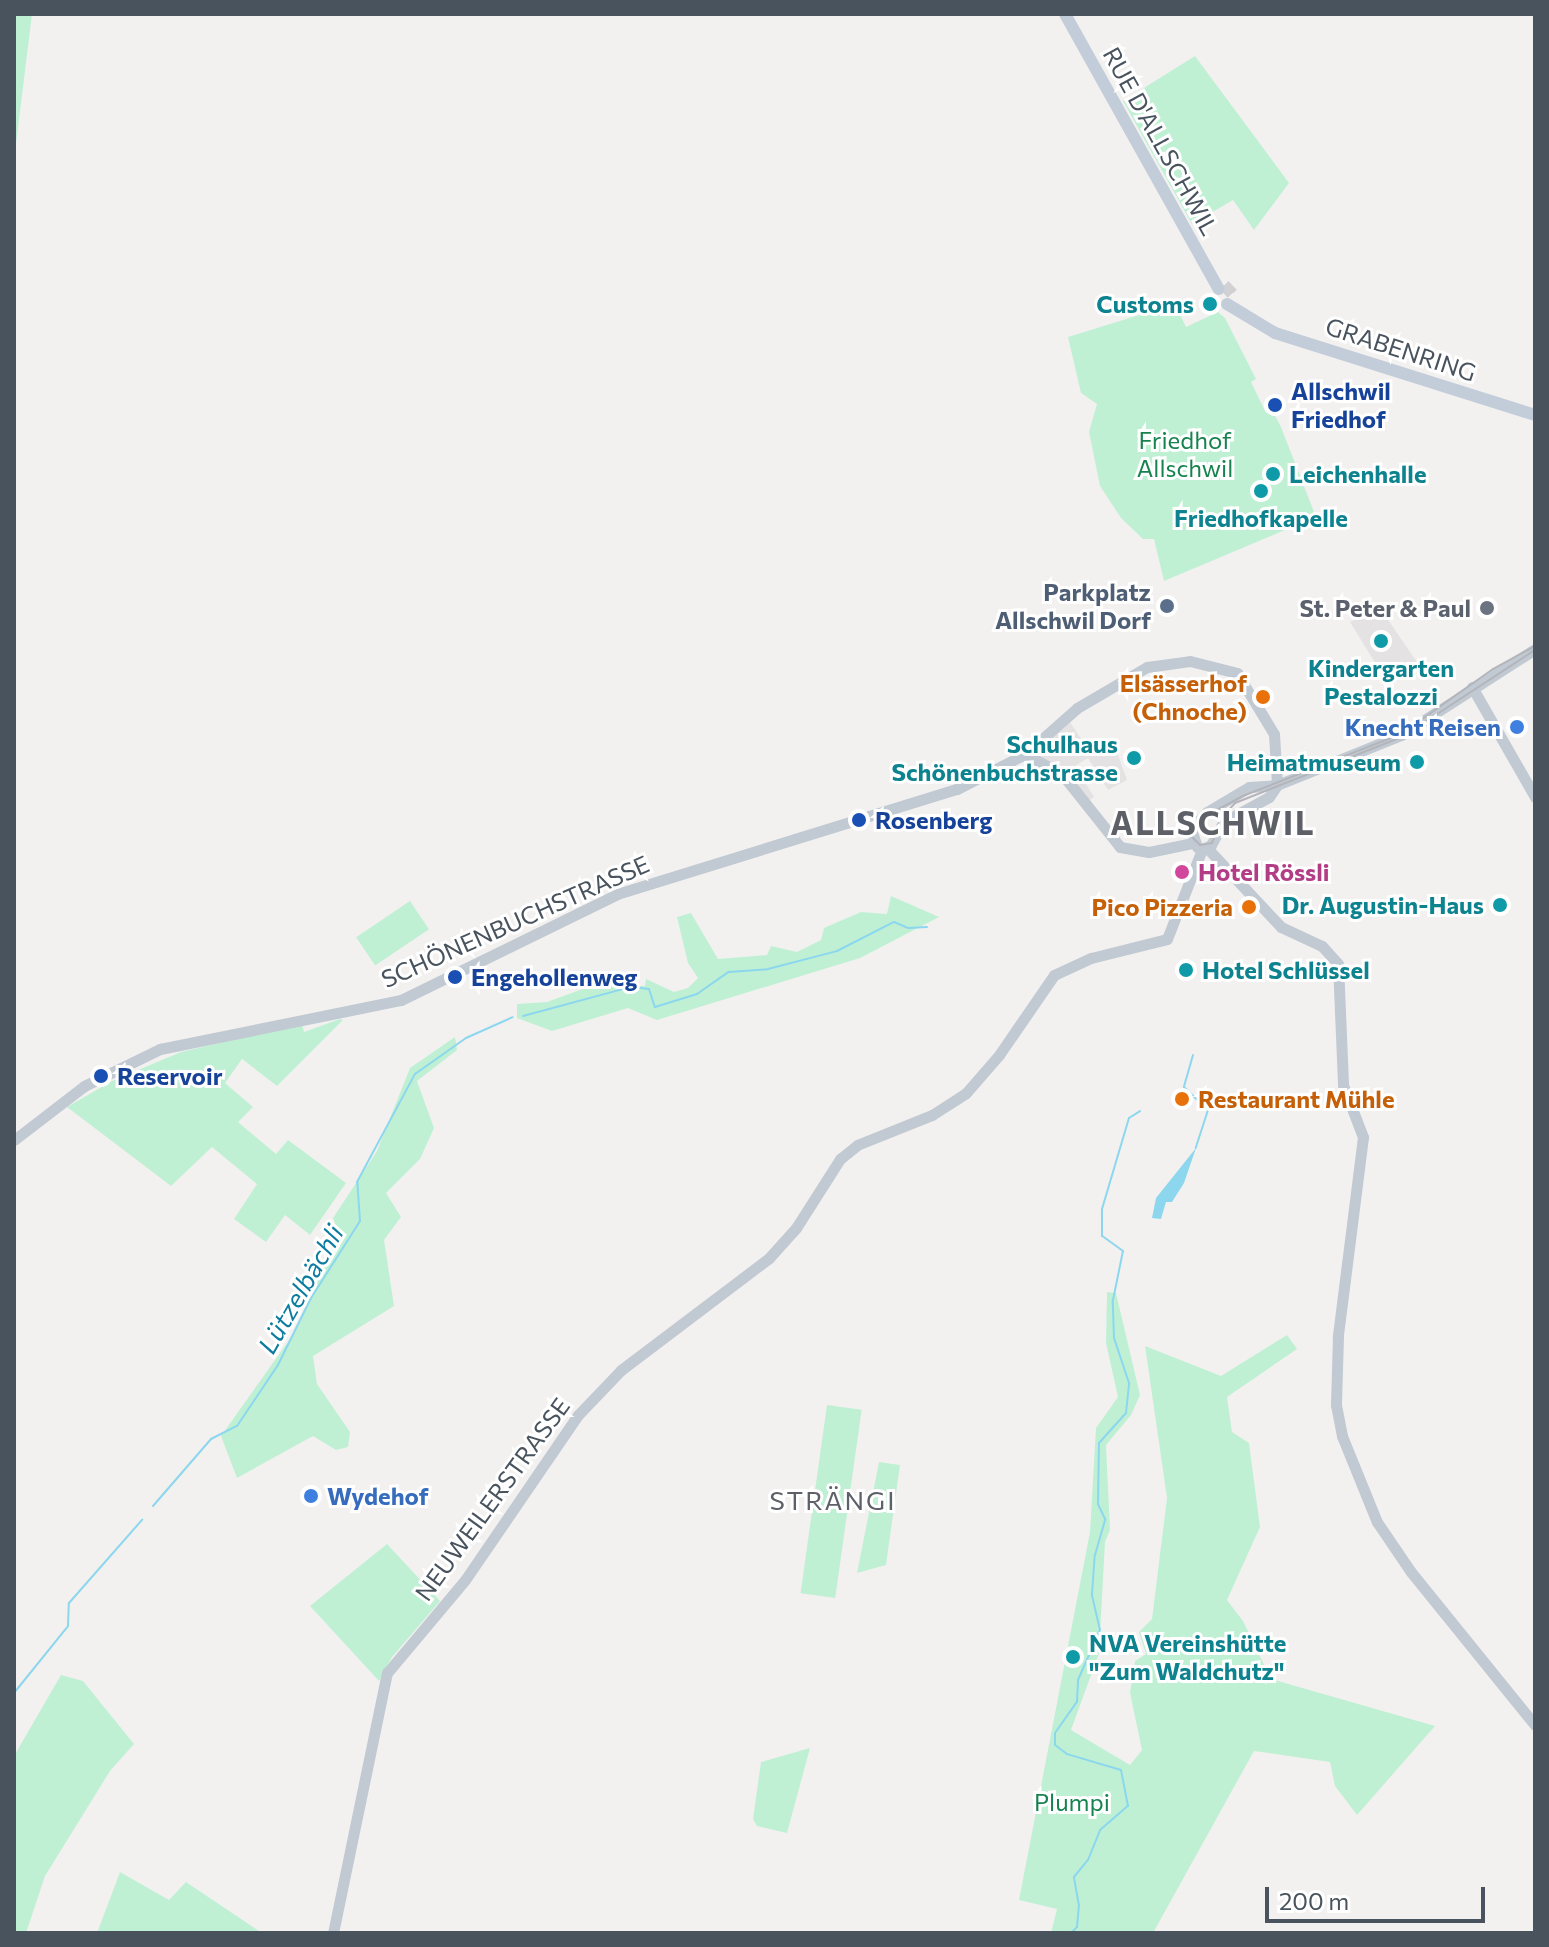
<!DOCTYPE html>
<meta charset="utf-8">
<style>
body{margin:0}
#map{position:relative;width:1549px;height:1947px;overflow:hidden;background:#f3f1f0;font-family:Commissioner,sans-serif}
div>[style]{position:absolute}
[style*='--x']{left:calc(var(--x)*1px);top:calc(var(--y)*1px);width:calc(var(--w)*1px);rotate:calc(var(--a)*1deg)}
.education>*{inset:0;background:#e4e2e2}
.green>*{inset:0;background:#bff0d4;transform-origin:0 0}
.water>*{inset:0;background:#8cd7ee}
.stream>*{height:2px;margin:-1px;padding:0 1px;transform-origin:1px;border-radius:1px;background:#8cd7ee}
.secondary-tunnel>*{height:12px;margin-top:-6px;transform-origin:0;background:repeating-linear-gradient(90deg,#d1d1d3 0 12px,transparent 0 18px)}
.tertiary>*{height:11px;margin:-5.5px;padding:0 5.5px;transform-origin:5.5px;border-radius:5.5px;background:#c1cad2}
.secondary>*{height:12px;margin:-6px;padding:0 6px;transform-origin:6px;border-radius:6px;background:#c3cdd9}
.tram>*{height:2px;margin:-1px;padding:0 1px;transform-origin:1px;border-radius:1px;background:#b3b5bb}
.dots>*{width:22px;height:22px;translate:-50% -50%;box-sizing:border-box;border:4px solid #fff;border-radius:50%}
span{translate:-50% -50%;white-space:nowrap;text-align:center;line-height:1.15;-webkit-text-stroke:6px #fff;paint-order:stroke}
.street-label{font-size:24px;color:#48535e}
.culture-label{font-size:24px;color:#0d838f;font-weight:700}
.right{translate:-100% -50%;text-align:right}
.left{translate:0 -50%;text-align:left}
.transit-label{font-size:24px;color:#164399;font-weight:700}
.park-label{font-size:24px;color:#16834f}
.service-label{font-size:24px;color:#4e5e75;font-weight:700}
.worship-label{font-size:24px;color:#5b616d;font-weight:700}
.food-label{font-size:24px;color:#c56008;font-weight:700}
.shop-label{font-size:24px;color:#366cbe;font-weight:700}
.hotel-label{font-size:24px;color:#b23c85;font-weight:700}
.water-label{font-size:26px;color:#0b7c9f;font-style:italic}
.neighbourhood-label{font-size:26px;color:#5d6066;letter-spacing:2px}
.district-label{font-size:32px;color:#5d6066;font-weight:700;letter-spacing:2px}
.frame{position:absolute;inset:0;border:16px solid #48535e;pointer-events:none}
.scale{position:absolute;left:1265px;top:1887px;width:220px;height:36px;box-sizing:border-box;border:4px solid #48535e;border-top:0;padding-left:10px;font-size:24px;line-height:28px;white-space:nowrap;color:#48535e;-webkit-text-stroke:6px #fff;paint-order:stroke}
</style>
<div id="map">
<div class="education">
<i style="clip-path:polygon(1380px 608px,1421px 668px,1403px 679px,1394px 667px,1382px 674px,1350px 622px)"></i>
<i style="clip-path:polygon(1066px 716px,1092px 756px,1116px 749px,1127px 780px,1108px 790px,1088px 758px,1075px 766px,1094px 797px,1085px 803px,1076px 788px,1030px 757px)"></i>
</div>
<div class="green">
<i style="clip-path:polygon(14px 14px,32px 14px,14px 160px)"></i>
<i style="clip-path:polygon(1195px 56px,1289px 183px,1254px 230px,1233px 200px,1192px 224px,1123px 101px)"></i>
<i style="clip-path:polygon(1175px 304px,1186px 327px,1218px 312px,1225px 318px,1256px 379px,1251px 382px,1266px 413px,1272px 410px,1281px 427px,1316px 517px,1164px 581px,1154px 539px,1143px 539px,1121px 518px,1100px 486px,1089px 432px,1097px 404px,1081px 393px,1068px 337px)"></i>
<i style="clip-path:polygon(891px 896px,939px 917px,860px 958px,657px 1020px,628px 1008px,552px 1031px,517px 1018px,517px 1004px,547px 1002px,613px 978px,636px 986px,645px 986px,646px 979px,674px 992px,688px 988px,698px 978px,688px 963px,677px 917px,691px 913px,718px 959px,767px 955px,771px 946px,797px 952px,821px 940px,824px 928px,861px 912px,887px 914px)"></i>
<i style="left:410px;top:901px;width:34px;height:65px;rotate:56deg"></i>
<i style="clip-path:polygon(340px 1019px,343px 1020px,277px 1086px,242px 1059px,225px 1083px,253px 1107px,238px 1122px,276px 1154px,288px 1140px,346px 1183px,310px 1235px,285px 1215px,266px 1242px,234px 1219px,257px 1184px,212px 1147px,171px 1186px,67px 1107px,112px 1081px,181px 1052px,302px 1024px,304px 1032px)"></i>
<i style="clip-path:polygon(455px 1037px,457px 1050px,417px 1081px,434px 1128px,420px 1159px,386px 1193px,401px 1217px,384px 1240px,394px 1306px,313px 1356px,317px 1384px,350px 1432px,348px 1447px,336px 1450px,313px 1436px,237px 1478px,221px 1436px,292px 1336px,339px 1234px,333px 1218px,377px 1151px,410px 1068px)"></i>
<i style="clip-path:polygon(1107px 1292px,1116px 1293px,1140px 1395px,1131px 1415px,1106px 1445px,1110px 1530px,1105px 1542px,1099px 1653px,1071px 1730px,1130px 1765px,1142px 1750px,1130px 1693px,1135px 1661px,1146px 1654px,1139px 1632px,1152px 1619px,1167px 1498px,1145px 1346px,1221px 1376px,1287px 1335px,1297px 1349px,1227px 1397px,1232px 1432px,1249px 1443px,1260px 1527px,1227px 1600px,1243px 1621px,1271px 1679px,1435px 1726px,1357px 1815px,1335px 1786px,1330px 1762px,1254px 1751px,1153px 1933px,1051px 1933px,1057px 1909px,1019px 1900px,1090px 1532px,1096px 1428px,1118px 1397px,1106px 1343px)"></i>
<i style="left:827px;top:1405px;width:35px;height:190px;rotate:8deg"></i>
<i style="clip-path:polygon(879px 1462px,900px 1465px,886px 1565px,857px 1573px)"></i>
<i style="clip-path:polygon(387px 1544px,440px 1601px,392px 1657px,379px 1681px,310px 1606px)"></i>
<i style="clip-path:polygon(61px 1675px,83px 1681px,134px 1744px,110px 1771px,45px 1876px,26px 1933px,14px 1933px,14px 1756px)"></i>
<i style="clip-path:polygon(810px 1748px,787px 1833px,757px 1826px,753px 1819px,761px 1762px)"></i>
<i style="clip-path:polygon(120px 1872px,169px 1900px,186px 1882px,262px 1933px,97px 1933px)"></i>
</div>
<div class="water">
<i style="clip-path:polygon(1196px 1148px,1184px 1183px,1172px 1202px,1166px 1202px,1161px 1219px,1152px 1218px,1156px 1198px)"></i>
</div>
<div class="stream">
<i style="--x:632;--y:987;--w:17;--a:7"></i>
<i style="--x:649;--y:989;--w:19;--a:72"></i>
<i style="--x:655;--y:1007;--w:44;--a:-17.2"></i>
<i style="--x:697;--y:994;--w:39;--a:-35"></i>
<i style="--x:729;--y:972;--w:39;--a:-4"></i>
<i style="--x:768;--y:969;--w:71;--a:-14.6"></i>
<i style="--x:837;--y:951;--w:64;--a:-27"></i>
<i style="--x:894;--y:922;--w:15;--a:23"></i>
<i style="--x:908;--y:928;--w:19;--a:-3"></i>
<i style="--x:523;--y:1016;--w:108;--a:-15.1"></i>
<i style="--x:1193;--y:1055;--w:33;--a:106"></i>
<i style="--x:1184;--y:1087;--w:33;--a:44"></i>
<i style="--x:1208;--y:1110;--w:40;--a:108"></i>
<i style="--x:153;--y:1506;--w:89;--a:-49.1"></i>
<i style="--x:211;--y:1439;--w:29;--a:-27"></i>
<i style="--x:237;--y:1426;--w:73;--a:-56.1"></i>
<i style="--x:278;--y:1365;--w:75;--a:-63.8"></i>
<i style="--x:311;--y:1298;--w:91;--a:-57.5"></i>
<i style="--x:360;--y:1221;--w:39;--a:-94"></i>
<i style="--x:357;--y:1182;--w:123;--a:-61.8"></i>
<i style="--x:415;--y:1074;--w:62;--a:-35.2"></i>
<i style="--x:466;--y:1038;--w:51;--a:-24.1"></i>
<i style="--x:14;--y:1693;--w:86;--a:-51.1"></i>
<i style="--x:68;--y:1626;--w:23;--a:-88"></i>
<i style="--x:69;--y:1603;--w:111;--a:-48.7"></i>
<i style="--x:1071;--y:1933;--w:8;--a:-45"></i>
<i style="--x:1077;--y:1927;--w:21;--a:-85"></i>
<i style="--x:1079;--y:1906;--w:29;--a:-100"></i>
<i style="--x:1074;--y:1877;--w:22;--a:-51"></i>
<i style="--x:1088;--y:1860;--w:32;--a:-68"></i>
<i style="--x:1100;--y:1830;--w:37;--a:-41"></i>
<i style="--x:1128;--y:1806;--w:37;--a:-101"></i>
<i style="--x:1121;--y:1770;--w:56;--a:-163.5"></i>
<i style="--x:1067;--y:1754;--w:15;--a:-143"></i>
<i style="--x:1055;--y:1745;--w:12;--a:-90"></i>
<i style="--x:1055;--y:1733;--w:39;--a:-55"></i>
<i style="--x:1077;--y:1701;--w:21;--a:-87"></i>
<i style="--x:1078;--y:1680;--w:55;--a:-66.3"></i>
<i style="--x:1100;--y:1630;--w:37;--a:-103"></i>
<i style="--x:1092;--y:1594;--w:39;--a:-86"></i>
<i style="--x:1095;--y:1555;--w:37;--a:-74"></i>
<i style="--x:1105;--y:1519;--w:17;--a:-115"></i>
<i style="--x:1098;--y:1504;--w:61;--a:-89.1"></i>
<i style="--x:1099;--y:1443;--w:40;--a:-48"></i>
<i style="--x:1126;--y:1413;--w:30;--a:-84"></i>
<i style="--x:1129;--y:1383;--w:47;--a:-108.4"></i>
<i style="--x:1114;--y:1338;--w:38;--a:-92"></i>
<i style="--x:1113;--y:1300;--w:50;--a:-78.5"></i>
<i style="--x:1123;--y:1251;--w:26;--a:-144"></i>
<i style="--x:1102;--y:1236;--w:27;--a:-90"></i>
<i style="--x:1102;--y:1209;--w:95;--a:-73.5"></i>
<i style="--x:1129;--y:1118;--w:13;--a:-32"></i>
</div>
<div class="secondary-tunnel">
<i style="--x:1224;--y:285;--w:16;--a:47"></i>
</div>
<div class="tertiary">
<i style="--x:1472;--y:687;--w:127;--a:60.2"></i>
<i style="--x:1025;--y:754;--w:42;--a:28.4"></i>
<i style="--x:1062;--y:774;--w:93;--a:51.5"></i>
<i style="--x:1120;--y:847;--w:29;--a:10"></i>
<i style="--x:1149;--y:852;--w:45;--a:-11.6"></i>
<i style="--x:1277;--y:785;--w:134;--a:-22"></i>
<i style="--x:1401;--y:735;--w:159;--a:-32.7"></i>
<i style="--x:1197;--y:847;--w:19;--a:-108"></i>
<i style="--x:1191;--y:829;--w:23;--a:-47"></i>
<i style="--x:1207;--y:812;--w:49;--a:-30.8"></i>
<i style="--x:1249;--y:787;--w:28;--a:-4"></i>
<i style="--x:1203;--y:849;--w:9;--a:-27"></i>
<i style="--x:1211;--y:845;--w:26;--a:-62"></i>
<i style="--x:1223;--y:822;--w:52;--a:-28.5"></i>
<i style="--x:1269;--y:797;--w:14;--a:-56"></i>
<i style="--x:1208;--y:849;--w:107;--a:46.9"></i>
<i style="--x:1281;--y:927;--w:45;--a:24.9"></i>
<i style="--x:1322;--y:946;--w:24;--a:48"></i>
<i style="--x:1338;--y:964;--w:121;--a:87.6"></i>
<i style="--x:1343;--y:1085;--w:56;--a:69"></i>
<i style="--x:1363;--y:1137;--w:201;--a:97.2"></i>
<i style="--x:1338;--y:1336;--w:69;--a:91.7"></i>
<i style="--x:1336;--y:1405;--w:32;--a:79"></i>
<i style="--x:1342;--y:1436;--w:93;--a:67.9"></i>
<i style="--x:1377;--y:1522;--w:60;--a:55.8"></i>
<i style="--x:1411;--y:1572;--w:197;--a:51"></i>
<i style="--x:14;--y:1140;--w:88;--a:-37.6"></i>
<i style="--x:84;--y:1086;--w:85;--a:-26"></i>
<i style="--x:160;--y:1049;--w:246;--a:-11.5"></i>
<i style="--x:401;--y:1000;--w:241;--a:-26.1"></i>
<i style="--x:617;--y:894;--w:356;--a:-17.2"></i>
<i style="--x:957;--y:789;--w:76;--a:-27.2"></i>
<i style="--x:1025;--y:754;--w:69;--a:-41.5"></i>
<i style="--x:1077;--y:708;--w:81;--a:-30.4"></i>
<i style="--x:1147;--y:667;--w:43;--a:-7.9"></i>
<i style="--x:1190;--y:661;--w:49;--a:14.3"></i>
<i style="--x:1237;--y:673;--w:71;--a:58.8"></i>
<i style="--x:1274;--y:734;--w:51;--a:86.6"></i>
<i style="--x:333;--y:1933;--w:266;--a:-78.3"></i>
<i style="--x:387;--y:1673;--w:121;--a:-50"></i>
<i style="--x:465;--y:1580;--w:200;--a:-55.6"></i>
<i style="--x:578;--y:1415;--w:62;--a:-46.3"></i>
<i style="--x:621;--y:1370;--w:186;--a:-37.1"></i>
<i style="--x:769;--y:1258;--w:40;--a:-48"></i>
<i style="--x:796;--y:1228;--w:82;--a:-57.5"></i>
<i style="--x:840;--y:1159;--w:22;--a:-39"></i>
<i style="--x:857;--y:1145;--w:81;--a:-21.8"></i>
<i style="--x:932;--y:1115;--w:40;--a:-32.9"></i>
<i style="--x:966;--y:1093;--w:50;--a:-49"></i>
<i style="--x:999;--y:1055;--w:97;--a:-55.5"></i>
<i style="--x:1054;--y:975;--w:41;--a:-24.7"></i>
<i style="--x:1091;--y:958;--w:78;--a:-14"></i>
<i style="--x:1167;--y:939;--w:97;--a:-68.7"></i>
</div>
<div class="secondary">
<i style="--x:1065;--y:14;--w:315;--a:60.8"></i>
<i style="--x:1227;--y:304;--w:56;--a:31.1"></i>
<i style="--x:1275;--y:333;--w:273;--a:17.5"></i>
</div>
<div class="tram">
<i style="--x:1535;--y:646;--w:48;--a:151.3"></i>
<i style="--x:1493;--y:669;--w:113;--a:144.8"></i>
<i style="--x:1401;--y:734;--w:170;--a:158.6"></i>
<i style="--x:1243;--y:796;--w:47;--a:151.8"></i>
<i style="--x:1202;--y:818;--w:13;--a:135"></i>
<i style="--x:1193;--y:827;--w:10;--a:96"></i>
<i style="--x:1192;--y:837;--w:11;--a:45"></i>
<i style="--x:1200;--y:845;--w:12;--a:-9"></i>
<i style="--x:1212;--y:843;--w:29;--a:-68"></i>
<i style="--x:1223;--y:816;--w:18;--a:-47"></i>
<i style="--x:1235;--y:803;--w:180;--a:-21.6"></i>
<i style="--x:1402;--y:737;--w:159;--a:-33.2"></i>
</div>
<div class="dots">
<i style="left:1210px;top:304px;background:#0f9aa8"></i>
<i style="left:1275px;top:405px;background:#1a4fb4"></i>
<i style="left:1273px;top:474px;background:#0f9aa8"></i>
<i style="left:1261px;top:491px;background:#0f9aa8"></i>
<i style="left:1167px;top:606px;background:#5c6f8a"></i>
<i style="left:1487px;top:608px;background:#6b7280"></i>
<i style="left:1381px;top:641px;background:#0f9aa8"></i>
<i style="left:1263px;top:697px;background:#e8710a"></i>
<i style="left:1517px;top:727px;background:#3f7fe0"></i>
<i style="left:1134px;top:758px;background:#0f9aa8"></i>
<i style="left:1417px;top:762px;background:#0f9aa8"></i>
<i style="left:859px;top:820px;background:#1a4fb4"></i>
<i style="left:1182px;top:872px;background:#d1479c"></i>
<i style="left:1500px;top:905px;background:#0f9aa8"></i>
<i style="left:1249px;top:907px;background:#e8710a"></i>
<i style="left:1186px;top:970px;background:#0f9aa8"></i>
<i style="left:455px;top:977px;background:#1a4fb4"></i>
<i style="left:101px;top:1076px;background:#1a4fb4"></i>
<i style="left:1182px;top:1099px;background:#e8710a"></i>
<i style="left:311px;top:1496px;background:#3f7fe0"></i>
<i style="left:1073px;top:1657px;background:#0f9aa8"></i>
</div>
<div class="street-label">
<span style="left:1161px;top:141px;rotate:61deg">RUE D'ALLSCHWIL</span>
<span style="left:1401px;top:349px;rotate:18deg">GRABENRING</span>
<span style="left:515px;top:921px;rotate:-24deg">SCHÖNENBUCHSTRASSE</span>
<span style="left:492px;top:1499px;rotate:-54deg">NEUWEILERSTRASSE</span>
</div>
<div class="culture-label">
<span class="right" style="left:1194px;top:304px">Customs</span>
<span class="left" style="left:1289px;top:474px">Leichenhalle</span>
<span style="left:1261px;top:518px">Friedhofkapelle</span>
<span style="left:1381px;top:682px">Kindergarten<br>Pestalozzi</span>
<span class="right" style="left:1118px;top:758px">Schulhaus<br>Schönenbuchstrasse</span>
<span class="right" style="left:1401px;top:762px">Heimatmuseum</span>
<span class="right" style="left:1484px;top:905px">Dr. Augustin-Haus</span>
<span class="left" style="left:1202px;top:970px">Hotel Schlüssel</span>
<span class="left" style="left:1089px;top:1657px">NVA Vereinshütte<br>"Zum Waldchutz"</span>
</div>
<div class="transit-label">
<span class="left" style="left:1291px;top:405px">Allschwil<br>Friedhof</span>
<span class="left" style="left:875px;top:820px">Rosenberg</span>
<span class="left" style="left:471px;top:977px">Engehollenweg</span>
<span class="left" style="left:117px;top:1076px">Reservoir</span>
</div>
<div class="park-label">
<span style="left:1185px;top:454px">Friedhof<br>Allschwil</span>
<span style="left:1072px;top:1802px">Plumpi</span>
</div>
<div class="service-label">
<span class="right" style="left:1151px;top:606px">Parkplatz<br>Allschwil Dorf</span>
</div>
<div class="worship-label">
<span class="right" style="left:1471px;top:608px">St. Peter &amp; Paul</span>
</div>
<div class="food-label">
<span class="right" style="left:1247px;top:697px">Elsässerhof<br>(Chnoche)</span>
<span class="right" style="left:1233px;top:907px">Pico Pizzeria</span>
<span class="left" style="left:1198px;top:1099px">Restaurant Mühle</span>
</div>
<div class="shop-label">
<span class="right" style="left:1501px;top:727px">Knecht Reisen</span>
<span class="left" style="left:327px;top:1496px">Wydehof</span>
</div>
<div class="hotel-label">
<span class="left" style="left:1198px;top:872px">Hotel Rössli</span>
</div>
<div class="water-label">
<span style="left:300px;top:1289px;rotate:-60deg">Lützelbächli</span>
</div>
<div class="neighbourhood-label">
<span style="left:833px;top:1500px">STRÄNGI</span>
</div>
<div class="district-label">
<span style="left:1213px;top:822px">ALLSCHWIL</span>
</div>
<div class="frame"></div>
<div class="scale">200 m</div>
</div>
